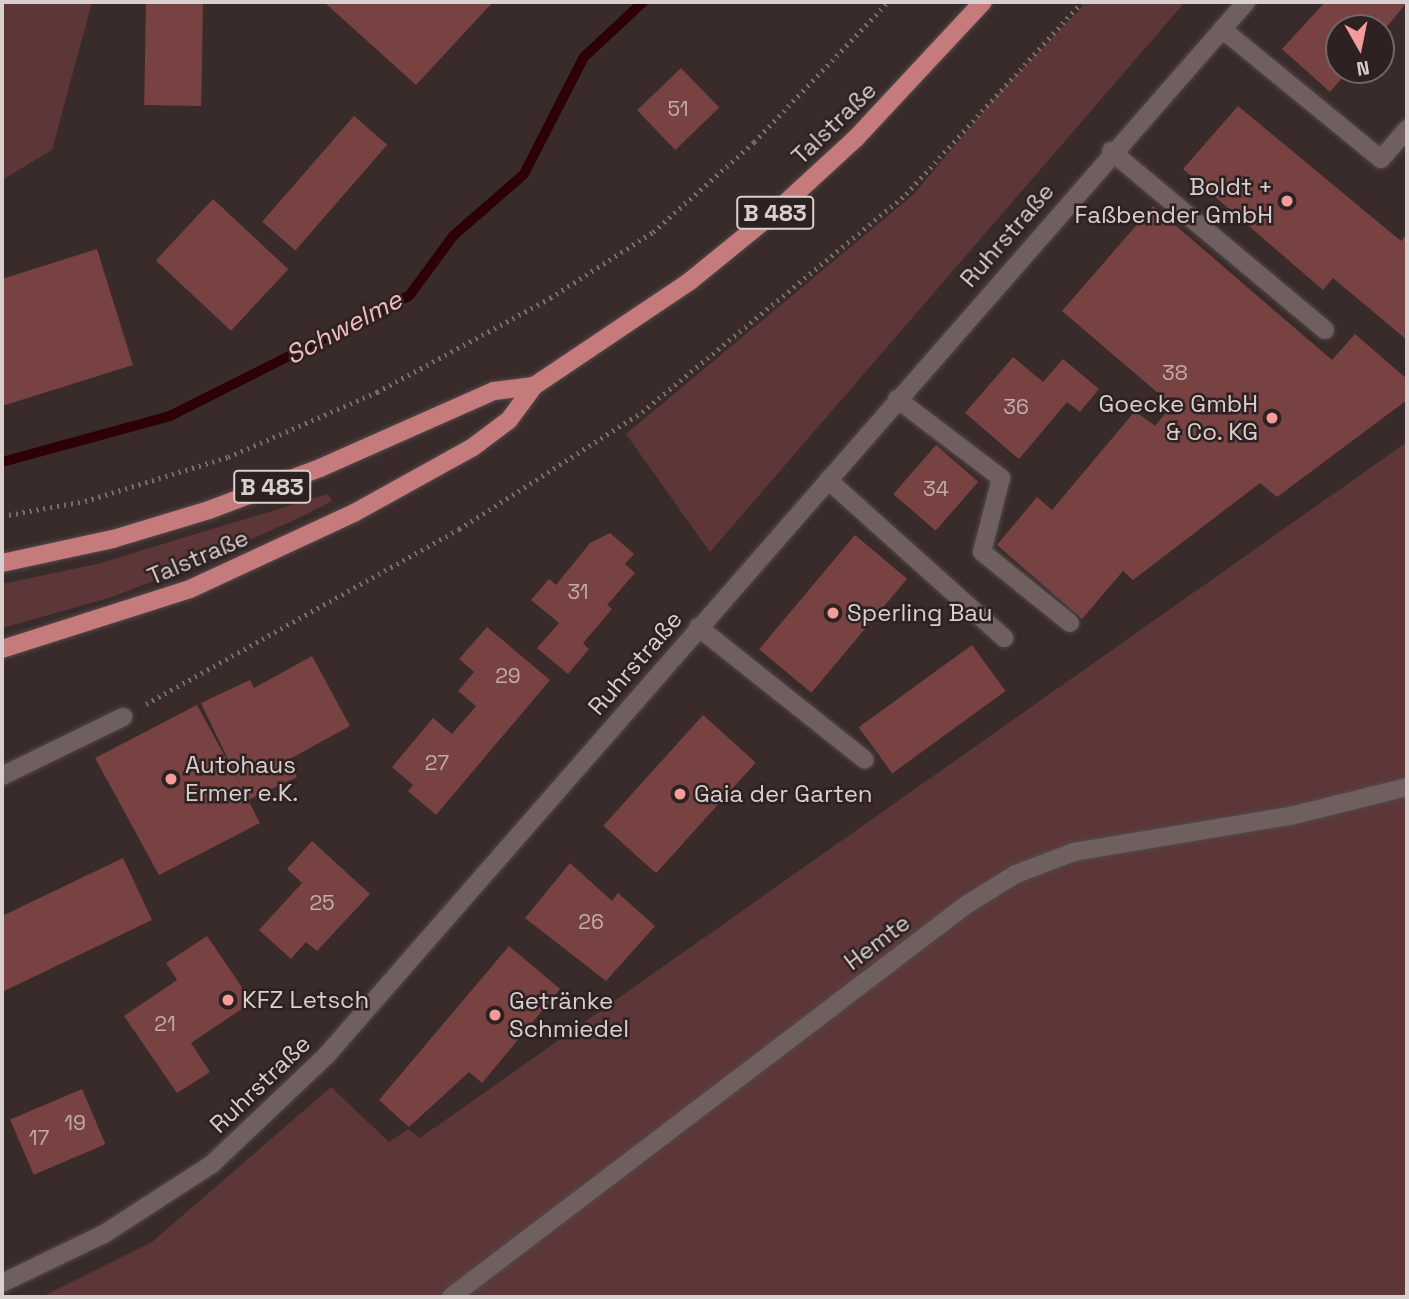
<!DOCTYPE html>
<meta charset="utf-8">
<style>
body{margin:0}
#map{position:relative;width:1409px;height:1299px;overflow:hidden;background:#382b2a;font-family:"Space Grotesk",sans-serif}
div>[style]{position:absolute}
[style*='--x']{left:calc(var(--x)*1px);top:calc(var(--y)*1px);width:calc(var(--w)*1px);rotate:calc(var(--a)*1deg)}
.green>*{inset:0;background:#5d3738}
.stream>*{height:10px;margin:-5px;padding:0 5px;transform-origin:5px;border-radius:5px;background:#2c0005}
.building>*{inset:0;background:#784243;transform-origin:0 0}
.path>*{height:4.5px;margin-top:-2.25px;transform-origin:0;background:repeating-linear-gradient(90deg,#7a6e6d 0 2px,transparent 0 7px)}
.roads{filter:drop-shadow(0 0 2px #534848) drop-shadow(0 0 2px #534848)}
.minor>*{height:18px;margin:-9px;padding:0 9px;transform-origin:9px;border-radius:9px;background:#6f605f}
.major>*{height:18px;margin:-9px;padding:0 9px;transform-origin:9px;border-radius:9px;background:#c57a7b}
.dots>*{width:19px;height:19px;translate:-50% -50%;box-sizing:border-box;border:4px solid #2e2121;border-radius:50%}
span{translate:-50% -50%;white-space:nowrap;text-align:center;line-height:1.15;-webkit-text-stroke:5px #2e2121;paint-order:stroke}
.number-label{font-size:21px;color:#c1acac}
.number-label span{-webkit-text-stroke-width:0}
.shield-label span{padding:2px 5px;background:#2e2121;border:2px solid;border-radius:5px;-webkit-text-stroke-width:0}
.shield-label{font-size:23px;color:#d9cfcf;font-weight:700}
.street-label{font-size:24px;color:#d9cfcf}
.poi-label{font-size:24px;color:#d9cfcf}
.right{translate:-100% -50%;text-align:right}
.left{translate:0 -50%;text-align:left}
.water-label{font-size:26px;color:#f4bdbd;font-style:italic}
.frame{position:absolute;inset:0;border:4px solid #d9cfcf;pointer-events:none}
.north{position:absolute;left:1325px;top:14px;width:70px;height:70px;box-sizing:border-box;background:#2e2121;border:2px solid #726767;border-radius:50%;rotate:171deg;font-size:19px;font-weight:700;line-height:28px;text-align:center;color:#d9cfcf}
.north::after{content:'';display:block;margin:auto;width:24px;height:32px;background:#f59b9c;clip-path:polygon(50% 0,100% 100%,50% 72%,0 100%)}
</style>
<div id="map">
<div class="green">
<i style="clip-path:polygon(2px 2px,92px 2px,52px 150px,2px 180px)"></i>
<i style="clip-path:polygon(1087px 2px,1185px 2px,710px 552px,626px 434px,913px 195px,999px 93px)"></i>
<i style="clip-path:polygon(1407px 442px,1407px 1297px,41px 1297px,152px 1242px,331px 1087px,389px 1142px,408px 1129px,420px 1138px)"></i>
<i style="clip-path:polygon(328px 494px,332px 501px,301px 517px,177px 572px,109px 598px,2px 628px,2px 584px,97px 564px)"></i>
</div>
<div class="stream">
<i style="--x:2;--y:462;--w:174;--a:-15.3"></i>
<i style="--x:170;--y:416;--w:267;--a:-26.7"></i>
<i style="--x:409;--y:296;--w:74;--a:-53.7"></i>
<i style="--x:453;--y:236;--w:94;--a:-41.1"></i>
<i style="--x:524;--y:174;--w:131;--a:-62.9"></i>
<i style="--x:584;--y:57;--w:81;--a:-43"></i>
</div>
<div class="building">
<i style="left:146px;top:2px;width:57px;height:103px;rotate:1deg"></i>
<i style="clip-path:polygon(324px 2px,493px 2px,416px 85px)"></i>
<i style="clip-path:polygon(1325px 2px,1407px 2px,1381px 34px,1381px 28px,1339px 28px,1339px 70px,1349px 70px,1330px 92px,1282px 49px)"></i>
<i style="left:681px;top:68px;width:55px;height:61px;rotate:46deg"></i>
<i style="clip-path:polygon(1238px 106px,1401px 241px,1407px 234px,1407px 340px,1333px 278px,1323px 290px,1183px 169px)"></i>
<i style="left:354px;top:116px;width:44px;height:140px;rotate:41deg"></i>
<i style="left:213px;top:199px;width:103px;height:84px;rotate:43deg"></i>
<i style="clip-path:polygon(1153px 206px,1332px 360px,1355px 334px,1407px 379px,1407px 400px,1277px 497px,1260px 483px,1133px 580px,1123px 571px,1082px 619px,997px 545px,1037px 497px,1052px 510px,1135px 411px,1155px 426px,1172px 405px,1062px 311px)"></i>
<i style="clip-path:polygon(97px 249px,133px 365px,2px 406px,2px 279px)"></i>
<i style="clip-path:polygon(1013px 357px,1043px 382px,1063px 359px,1099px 389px,1080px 412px,1067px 402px,1019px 459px,965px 413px)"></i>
<i style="left:936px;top:445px;width:56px;height:65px;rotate:41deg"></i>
<i style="clip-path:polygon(610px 533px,634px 554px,625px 564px,635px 573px,607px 605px,612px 609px,583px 643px,589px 649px,568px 674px,537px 648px,559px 623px,531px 600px,549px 579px,556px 585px,590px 543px)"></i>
<i style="left:855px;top:535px;width:68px;height:149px;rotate:40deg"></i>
<i style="clip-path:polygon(487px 627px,550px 680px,436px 815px,408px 791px,413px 785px,392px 767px,433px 718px,452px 734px,476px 706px,458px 691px,474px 672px,459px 659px)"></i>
<i style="left:972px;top:645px;width:57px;height:140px;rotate:54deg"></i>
<i style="clip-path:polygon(312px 656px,350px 726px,288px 760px,297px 777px,248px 800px,260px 823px,159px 875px,95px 758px,197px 705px,240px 784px,201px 703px,250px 680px,254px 688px)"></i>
<i style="left:703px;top:715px;width:71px;height:149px;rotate:42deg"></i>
<i style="clip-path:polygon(312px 841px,370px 894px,317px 951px,306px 942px,291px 959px,259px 930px,302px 883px,287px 869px)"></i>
<i style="clip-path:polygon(123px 858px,152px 920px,2px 992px,2px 916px)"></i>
<i style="clip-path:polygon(570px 863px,612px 901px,618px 893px,655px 926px,606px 981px,525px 918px)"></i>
<i style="clip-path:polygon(207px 936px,252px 1002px,191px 1043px,210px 1072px,177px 1093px,124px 1016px,177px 980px,166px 963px)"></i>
<i style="clip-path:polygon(509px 946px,560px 989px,482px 1083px,469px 1072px,409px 1127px,379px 1100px)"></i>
<i style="left:82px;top:1089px;width:60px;height:78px;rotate:67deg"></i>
</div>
<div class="path">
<i style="--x:2;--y:516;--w:84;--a:-10.2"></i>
<i style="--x:85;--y:501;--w:150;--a:-17.1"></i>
<i style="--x:228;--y:457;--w:163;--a:-23.6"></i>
<i style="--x:377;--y:392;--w:197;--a:-28.5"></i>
<i style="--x:550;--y:298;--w:122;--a:-32.7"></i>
<i style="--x:653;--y:232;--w:135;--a:-41.7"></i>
<i style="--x:754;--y:142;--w:194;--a:-46.3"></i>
<i style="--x:146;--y:704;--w:359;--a:-29.2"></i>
<i style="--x:459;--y:529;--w:217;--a:-32.6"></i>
<i style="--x:642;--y:412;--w:342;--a:-39.5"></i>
<i style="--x:906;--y:194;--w:260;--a:-47.5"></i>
</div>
<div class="roads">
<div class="minor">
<i style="--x:1222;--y:29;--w:205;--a:39.3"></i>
<i style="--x:1381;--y:159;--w:40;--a:-49"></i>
<i style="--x:1111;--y:151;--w:279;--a:39.9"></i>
<i style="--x:897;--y:399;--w:131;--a:37.2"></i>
<i style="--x:1001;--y:478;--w:76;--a:104.4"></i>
<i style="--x:982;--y:552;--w:113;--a:38.9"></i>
<i style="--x:828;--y:480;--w:237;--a:41.9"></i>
<i style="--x:698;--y:627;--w:213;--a:38.5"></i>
<i style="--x:2;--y:776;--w:135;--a:-26"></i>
<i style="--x:2;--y:1283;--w:113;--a:-25.7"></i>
<i style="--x:104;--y:1234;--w:129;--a:-32.9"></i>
<i style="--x:212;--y:1164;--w:157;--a:-43.5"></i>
<i style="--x:326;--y:1056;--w:1399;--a:-48.88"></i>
<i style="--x:451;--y:1297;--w:647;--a:-37.28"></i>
<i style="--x:966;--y:905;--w:59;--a:-31.8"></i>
<i style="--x:1016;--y:874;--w:62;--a:-20.8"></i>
<i style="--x:1074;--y:852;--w:219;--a:-9.5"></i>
<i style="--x:1290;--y:816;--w:121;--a:-13.9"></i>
</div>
<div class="major">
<i style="--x:2;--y:563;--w:114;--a:-12.2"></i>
<i style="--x:113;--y:539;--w:100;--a:-16.8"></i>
<i style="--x:209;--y:510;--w:119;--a:-20.7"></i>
<i style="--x:320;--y:468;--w:190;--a:-23.9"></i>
<i style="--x:494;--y:391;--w:40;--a:-7.1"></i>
<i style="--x:2;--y:649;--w:197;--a:-17.7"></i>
<i style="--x:190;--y:589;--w:181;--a:-24.9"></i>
<i style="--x:354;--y:513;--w:136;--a:-29"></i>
<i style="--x:473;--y:447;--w:45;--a:-36.9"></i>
<i style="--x:509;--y:420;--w:42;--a:-53.7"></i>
<i style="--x:534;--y:386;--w:188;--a:-33.9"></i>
<i style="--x:690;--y:281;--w:117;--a:-39.1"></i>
<i style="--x:781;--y:207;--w:102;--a:-42.6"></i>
<i style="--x:856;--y:138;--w:186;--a:-47"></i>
</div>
</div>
<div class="dots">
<i style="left:1287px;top:201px;background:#f59b9c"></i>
<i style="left:1272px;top:418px;background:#f59b9c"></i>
<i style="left:833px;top:613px;background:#f59b9c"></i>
<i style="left:171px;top:779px;background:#f59b9c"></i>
<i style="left:680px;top:794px;background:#f59b9c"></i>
<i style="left:228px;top:1000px;background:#f59b9c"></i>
<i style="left:495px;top:1015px;background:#f59b9c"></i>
</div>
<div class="number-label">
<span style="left:678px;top:109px">51</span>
<span style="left:1175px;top:373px">38</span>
<span style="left:1016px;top:407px">36</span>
<span style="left:936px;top:489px">34</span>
<span style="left:578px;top:592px">31</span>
<span style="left:508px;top:676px">29</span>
<span style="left:437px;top:763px">27</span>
<span style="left:322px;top:903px">25</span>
<span style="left:591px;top:922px">26</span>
<span style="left:165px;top:1024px">21</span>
<span style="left:75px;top:1123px">19</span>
<span style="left:39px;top:1138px">17</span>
</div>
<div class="shield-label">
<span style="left:775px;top:213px">B 483</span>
<span style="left:272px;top:487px">B 483</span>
</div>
<div class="street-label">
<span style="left:834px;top:123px;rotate:-44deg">Talstraße</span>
<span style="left:1007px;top:235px;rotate:-49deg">Ruhrstraße</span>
<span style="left:198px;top:557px;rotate:-23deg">Talstraße</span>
<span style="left:635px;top:663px;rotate:-49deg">Ruhrstraße</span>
<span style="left:877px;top:942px;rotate:-37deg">Hemte</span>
<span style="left:260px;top:1084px;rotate:-44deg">Ruhrstraße</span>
</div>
<div class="poi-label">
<span class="right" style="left:1273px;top:201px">Boldt +<br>Faßbender GmbH</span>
<span class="right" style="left:1258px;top:418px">Goecke GmbH<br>&amp; Co. KG</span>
<span class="left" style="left:847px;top:613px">Sperling Bau</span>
<span class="left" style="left:185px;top:779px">Autohaus<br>Ermer e.K.</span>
<span class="left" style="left:694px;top:794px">Gaia der Garten</span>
<span class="left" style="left:242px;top:1000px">KFZ Letsch</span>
<span class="left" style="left:509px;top:1015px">Getränke<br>Schmiedel</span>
</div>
<div class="water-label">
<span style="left:344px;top:328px;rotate:-28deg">Schwelme</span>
</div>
<div class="frame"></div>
<div class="north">N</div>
</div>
